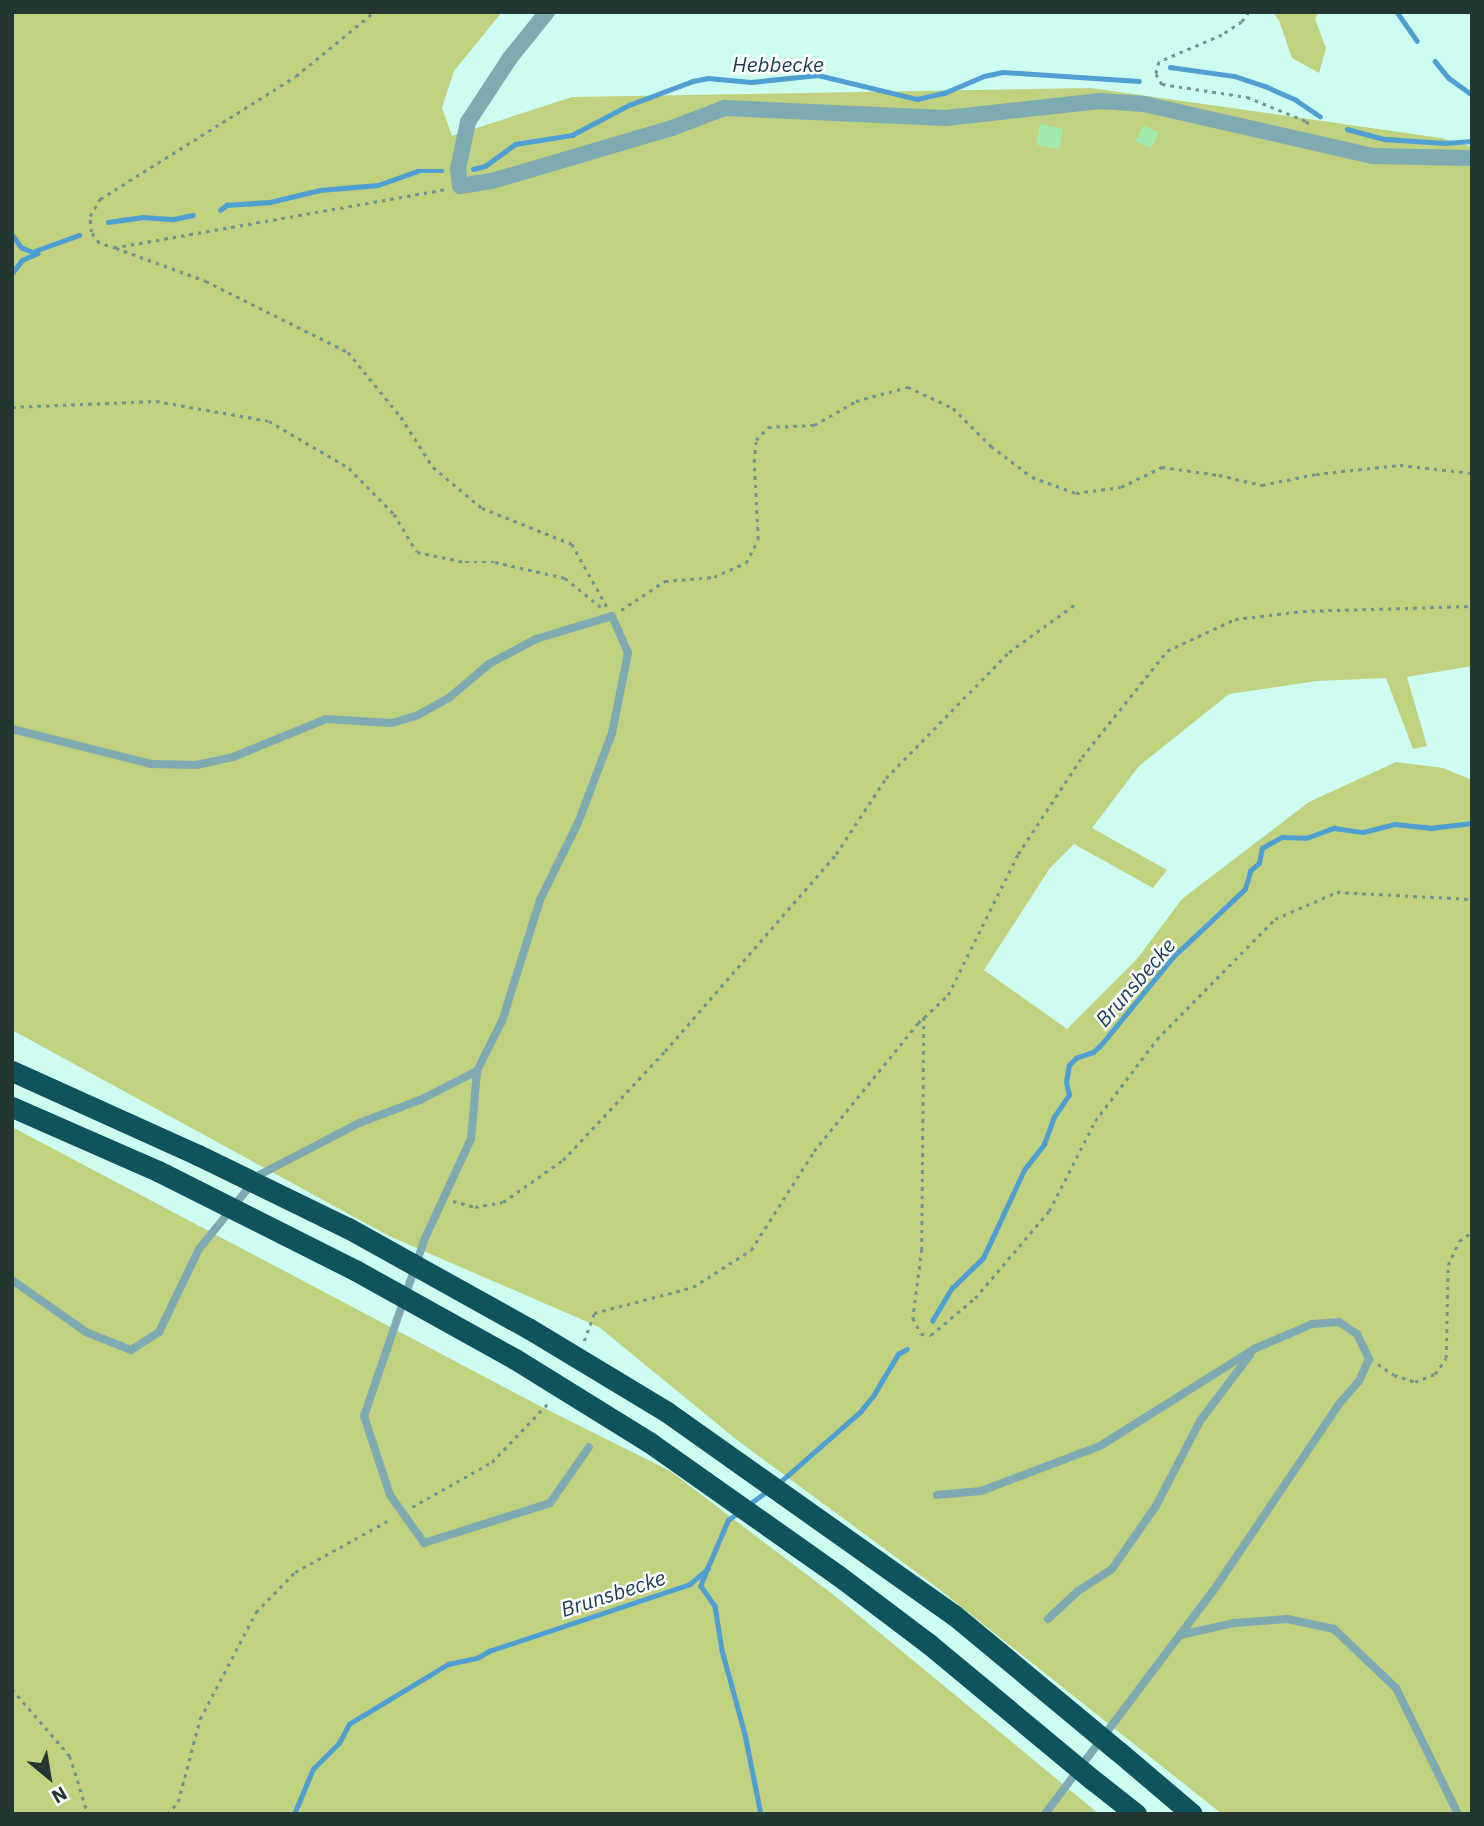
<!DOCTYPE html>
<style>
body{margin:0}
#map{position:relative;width:1484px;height:1826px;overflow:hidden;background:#cdfcf0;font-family:"IBM Plex Sans",sans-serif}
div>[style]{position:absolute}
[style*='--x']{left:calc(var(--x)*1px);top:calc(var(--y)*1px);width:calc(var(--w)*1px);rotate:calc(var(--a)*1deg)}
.green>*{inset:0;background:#c0d17f}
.stream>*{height:4.5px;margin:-2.25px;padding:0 2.25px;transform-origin:2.25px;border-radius:2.25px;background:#4f9fd2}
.building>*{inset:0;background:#a2e9ad;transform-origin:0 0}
.path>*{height:2.5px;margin-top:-1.25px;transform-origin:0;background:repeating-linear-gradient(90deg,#75958e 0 3.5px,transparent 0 8.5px)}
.service>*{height:8px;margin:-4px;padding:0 4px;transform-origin:4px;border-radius:4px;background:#7eaab2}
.minor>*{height:16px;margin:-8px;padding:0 8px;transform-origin:8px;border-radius:8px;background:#7eaab2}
.motorway>*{height:21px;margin:-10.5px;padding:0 10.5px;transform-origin:10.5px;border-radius:10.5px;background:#0f545d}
.motorway-bridge>*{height:21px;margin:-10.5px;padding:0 10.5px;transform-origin:10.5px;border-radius:10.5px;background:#0f545d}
span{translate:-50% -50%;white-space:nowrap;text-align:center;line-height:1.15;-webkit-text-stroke:5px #fff;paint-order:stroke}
.water-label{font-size:21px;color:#183b51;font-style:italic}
.frame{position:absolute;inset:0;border:14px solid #243632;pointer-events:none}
.north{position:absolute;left:14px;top:1742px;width:70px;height:70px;-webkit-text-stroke:5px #fff;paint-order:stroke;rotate:150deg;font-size:19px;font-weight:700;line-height:28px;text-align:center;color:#243632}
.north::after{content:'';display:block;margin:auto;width:24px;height:32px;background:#243632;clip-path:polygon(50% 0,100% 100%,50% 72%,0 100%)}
</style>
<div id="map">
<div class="green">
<i style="clip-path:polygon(12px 12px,502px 12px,454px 71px,442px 108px,452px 136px,572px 97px,1091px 88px,1441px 138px,1472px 147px,1472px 666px,1407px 677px,1427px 746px,1413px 749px,1386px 678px,1317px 681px,1229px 694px,1139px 766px,1092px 828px,1167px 870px,1153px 888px,1074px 844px,1050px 868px,984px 970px,1067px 1029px,1137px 959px,1182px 899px,1309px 802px,1396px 762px,1443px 768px,1472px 780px,1472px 1814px,1222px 1814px,935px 1586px,737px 1440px,599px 1327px,389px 1236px,12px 1030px)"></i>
<i style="clip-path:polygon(1272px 12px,1319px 12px,1315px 19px,1326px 48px,1319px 73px,1292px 58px,1279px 20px)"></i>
<i style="clip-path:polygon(12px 1127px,538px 1405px,670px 1471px,835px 1596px,1099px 1814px,12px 1814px)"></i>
</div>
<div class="stream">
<i style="--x:1397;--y:12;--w:35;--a:55"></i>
<i style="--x:1435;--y:61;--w:22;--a:51"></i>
<i style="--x:1449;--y:78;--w:29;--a:36"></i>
<i style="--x:1170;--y:67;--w:65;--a:8"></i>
<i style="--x:1234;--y:76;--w:33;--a:18"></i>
<i style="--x:1265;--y:86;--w:34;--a:24"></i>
<i style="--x:1296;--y:100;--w:29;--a:34"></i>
<i style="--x:1347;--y:129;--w:39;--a:15"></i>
<i style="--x:1385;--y:139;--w:60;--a:3.8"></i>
<i style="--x:1445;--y:143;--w:27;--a:-4"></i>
<i style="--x:473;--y:169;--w:12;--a:-14"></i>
<i style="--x:485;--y:166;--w:37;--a:-36"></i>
<i style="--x:515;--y:144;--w:58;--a:-9"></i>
<i style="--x:572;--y:135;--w:64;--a:-27.8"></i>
<i style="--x:629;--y:105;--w:68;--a:-20.6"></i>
<i style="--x:693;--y:81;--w:15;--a:-11"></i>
<i style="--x:708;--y:78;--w:43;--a:5.3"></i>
<i style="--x:751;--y:82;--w:67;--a:-6"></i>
<i style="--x:818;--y:75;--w:102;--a:13.6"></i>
<i style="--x:917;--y:99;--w:28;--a:-13"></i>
<i style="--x:944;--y:93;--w:43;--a:-23"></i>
<i style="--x:984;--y:76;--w:19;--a:-12"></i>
<i style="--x:1003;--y:72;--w:136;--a:3.8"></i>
<i style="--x:220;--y:210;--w:9;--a:-36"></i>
<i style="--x:227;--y:205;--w:43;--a:-4"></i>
<i style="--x:270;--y:202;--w:51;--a:-13.5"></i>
<i style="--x:320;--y:190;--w:58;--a:-4.9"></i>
<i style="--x:378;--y:185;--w:42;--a:-19.3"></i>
<i style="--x:418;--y:171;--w:24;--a:0"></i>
<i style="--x:108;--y:222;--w:34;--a:-8"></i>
<i style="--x:142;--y:217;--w:32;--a:4"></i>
<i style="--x:174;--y:219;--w:19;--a:-12"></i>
<i style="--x:12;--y:234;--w:16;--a:55"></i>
<i style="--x:21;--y:247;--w:12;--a:24"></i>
<i style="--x:32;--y:252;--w:50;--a:-19.9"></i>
<i style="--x:12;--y:273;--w:16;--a:-52"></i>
<i style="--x:22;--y:260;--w:17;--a:-24"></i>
<i style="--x:932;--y:1321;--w:39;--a:-59"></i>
<i style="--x:952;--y:1288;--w:43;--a:-44.1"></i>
<i style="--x:983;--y:1258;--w:97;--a:-65"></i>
<i style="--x:1024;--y:1170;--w:33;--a:-52"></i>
<i style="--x:1044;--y:1144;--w:29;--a:-70"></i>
<i style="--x:1054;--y:1117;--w:27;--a:-56"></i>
<i style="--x:1069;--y:1095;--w:13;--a:-103"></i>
<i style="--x:1066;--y:1082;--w:17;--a:-80"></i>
<i style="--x:1069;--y:1065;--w:10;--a:-45"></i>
<i style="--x:1076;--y:1058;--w:18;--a:-19"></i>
<i style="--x:1093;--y:1052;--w:9;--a:-41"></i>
<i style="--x:1100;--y:1046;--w:114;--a:-50.7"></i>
<i style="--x:1172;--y:958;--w:100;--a:-43.4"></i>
<i style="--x:1245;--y:889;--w:19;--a:-74"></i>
<i style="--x:1250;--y:871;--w:12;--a:-42"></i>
<i style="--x:1259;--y:863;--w:15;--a:-79"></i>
<i style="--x:1262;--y:848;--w:23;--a:-29"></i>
<i style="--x:1282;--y:837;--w:24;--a:2"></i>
<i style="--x:1306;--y:838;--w:30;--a:-20"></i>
<i style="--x:1334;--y:828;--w:29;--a:8"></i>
<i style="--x:1363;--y:832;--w:32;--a:-14"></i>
<i style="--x:1394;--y:824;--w:36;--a:6"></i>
<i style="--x:1430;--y:828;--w:42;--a:-6.8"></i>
<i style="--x:779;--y:1483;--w:108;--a:-41.2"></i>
<i style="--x:860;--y:1412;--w:21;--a:-51"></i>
<i style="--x:873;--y:1396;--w:49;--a:-59.2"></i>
<i style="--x:898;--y:1354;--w:10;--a:-29"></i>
<i style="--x:748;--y:1505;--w:22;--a:-36"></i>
<i style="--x:707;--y:1570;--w:17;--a:111"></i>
<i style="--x:701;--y:1586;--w:24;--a:55"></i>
<i style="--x:715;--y:1606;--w:45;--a:81"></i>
<i style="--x:722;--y:1650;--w:87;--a:74.7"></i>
<i style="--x:745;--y:1734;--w:82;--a:78.7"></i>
<i style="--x:294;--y:1814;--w:49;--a:-67.1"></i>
<i style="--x:313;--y:1769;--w:37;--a:-45"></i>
<i style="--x:339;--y:1743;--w:21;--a:-62"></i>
<i style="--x:349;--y:1724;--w:116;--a:-31.2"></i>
<i style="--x:448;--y:1664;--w:30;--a:-12"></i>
<i style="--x:477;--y:1658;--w:14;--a:-30"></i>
<i style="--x:489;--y:1651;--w:212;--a:-18.4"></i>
<i style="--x:690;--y:1584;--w:23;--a:-41"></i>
<i style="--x:707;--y:1569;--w:53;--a:-66.8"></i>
<i style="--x:728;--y:1520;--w:12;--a:-35"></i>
</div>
<div class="building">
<i style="left:1040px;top:124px;width:24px;height:21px;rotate:12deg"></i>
<i style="left:1144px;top:125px;width:17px;height:18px;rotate:28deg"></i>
</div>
<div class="path">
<i style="--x:1249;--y:12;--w:12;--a:125"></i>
<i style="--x:1242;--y:22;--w:24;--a:147"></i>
<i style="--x:1222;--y:35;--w:69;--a:156.8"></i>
<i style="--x:1159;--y:62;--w:12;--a:104"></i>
<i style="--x:1156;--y:74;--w:12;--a:59"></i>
<i style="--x:1162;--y:84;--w:86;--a:8.7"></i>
<i style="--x:1247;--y:97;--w:64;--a:22.1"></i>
<i style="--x:1306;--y:121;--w:7;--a:45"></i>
<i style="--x:444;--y:190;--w:333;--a:170"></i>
<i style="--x:116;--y:248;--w:96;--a:20.1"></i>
<i style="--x:206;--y:281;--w:159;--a:26.6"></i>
<i style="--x:348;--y:352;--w:84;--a:50.8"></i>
<i style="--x:401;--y:417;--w:59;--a:57.4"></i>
<i style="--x:433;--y:467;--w:64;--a:39.9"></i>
<i style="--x:482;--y:508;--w:97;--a:21.8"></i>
<i style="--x:572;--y:544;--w:72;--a:60.9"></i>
<i style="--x:116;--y:248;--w:18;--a:-164"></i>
<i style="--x:99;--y:243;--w:14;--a:-126"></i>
<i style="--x:91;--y:232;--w:16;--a:-94"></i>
<i style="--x:90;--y:216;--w:20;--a:-60"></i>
<i style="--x:100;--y:199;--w:231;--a:-32.1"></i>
<i style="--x:296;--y:76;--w:101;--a:-39.4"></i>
<i style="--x:12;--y:407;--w:144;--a:-2.4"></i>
<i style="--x:156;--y:401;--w:115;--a:10"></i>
<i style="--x:269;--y:421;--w:93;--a:30.4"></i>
<i style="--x:349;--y:468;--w:64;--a:45.6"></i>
<i style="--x:394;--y:514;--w:44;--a:58.8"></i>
<i style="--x:417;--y:552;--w:49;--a:11.8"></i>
<i style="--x:465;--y:562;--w:30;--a:0"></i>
<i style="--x:495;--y:562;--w:72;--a:12.9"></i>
<i style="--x:565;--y:578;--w:46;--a:38.9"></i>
<i style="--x:621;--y:610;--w:53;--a:-33.4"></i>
<i style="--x:665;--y:581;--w:49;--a:-4.7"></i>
<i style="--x:714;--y:577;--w:35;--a:-24"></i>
<i style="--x:746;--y:563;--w:27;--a:-63"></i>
<i style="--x:758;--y:539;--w:77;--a:-93"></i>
<i style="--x:754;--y:462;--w:22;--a:-85"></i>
<i style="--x:756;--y:440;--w:18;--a:-47"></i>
<i style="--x:768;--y:427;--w:46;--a:-2.5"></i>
<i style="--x:814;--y:425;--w:48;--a:-29.7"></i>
<i style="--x:856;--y:401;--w:54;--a:-15.1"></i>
<i style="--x:908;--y:387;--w:50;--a:25"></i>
<i style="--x:953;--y:408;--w:54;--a:45"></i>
<i style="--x:991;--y:446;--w:51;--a:37.1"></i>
<i style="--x:1032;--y:477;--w:47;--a:20"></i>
<i style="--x:1076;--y:493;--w:45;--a:-7.6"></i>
<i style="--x:1121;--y:487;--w:46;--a:-26"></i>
<i style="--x:1162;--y:467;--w:58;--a:8"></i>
<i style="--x:1219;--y:475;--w:44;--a:13.1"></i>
<i style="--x:1262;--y:485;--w:55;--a:-11.5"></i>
<i style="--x:1316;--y:474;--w:84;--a:-6.1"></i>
<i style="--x:1400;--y:465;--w:72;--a:6.3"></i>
<i style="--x:924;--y:1017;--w:232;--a:90.5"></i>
<i style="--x:922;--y:1249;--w:70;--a:97.4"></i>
<i style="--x:913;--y:1318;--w:18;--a:63"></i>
<i style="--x:921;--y:1334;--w:10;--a:6"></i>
<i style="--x:931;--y:1335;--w:57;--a:-40.1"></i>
<i style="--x:975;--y:1298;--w:114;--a:-49.6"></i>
<i style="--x:1049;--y:1211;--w:101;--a:-62.9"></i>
<i style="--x:1095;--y:1121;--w:103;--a:-52.9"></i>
<i style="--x:1157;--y:1039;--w:168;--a:-45.5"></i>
<i style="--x:1275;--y:919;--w:68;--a:-23.5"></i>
<i style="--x:1337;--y:892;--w:135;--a:3"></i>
<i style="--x:453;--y:1201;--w:23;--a:15"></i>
<i style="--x:475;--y:1207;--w:28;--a:-10"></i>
<i style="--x:503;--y:1202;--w:73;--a:-35"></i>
<i style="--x:563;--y:1160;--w:149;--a:-46.9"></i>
<i style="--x:665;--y:1051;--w:261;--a:-49"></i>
<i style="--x:836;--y:854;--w:91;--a:-56.7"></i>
<i style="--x:886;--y:778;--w:176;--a:-45.7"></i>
<i style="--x:1009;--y:652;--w:84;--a:-35.8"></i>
<i style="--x:584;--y:1341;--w:30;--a:-70"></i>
<i style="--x:594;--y:1313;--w:102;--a:-14.7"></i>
<i style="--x:693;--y:1287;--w:69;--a:-32.5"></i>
<i style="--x:751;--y:1250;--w:117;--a:-57.5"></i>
<i style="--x:814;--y:1151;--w:165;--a:-50.9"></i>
<i style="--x:918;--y:1023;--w:41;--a:-43"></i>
<i style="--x:948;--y:995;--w:157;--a:-63.6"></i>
<i style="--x:1018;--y:854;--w:116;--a:-56.6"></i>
<i style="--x:1082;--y:757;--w:136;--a:-51.3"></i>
<i style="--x:1167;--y:651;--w:75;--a:-25.2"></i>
<i style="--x:1235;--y:619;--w:68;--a:-6.7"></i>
<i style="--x:1303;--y:611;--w:169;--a:-1.7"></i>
<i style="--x:1378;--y:1364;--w:19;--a:35"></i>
<i style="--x:1394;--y:1375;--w:22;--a:18"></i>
<i style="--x:1415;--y:1382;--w:22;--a:-22"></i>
<i style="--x:1435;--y:1374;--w:19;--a:-55"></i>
<i style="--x:1446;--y:1358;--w:93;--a:-88.8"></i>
<i style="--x:1448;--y:1265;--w:26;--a:-65"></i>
<i style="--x:1459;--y:1241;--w:16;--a:-35"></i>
<i style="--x:412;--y:1507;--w:92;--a:-29.4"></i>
<i style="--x:492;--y:1462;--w:84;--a:-46.4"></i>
<i style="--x:12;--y:1689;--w:89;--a:49.1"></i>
<i style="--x:70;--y:1756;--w:61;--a:72.8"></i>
<i style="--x:167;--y:1814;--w:16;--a:-47"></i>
<i style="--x:178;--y:1802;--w:86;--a:-75.2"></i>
<i style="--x:200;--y:1719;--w:121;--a:-62.4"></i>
<i style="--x:256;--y:1612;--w:56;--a:-45.7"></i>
<i style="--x:295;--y:1572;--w:110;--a:-28.9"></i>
</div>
<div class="service">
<i style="--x:12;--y:729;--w:143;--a:14.1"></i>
<i style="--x:151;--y:764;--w:45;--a:1.3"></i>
<i style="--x:196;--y:765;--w:38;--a:-12"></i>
<i style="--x:233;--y:757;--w:100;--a:-22.2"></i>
<i style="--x:326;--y:719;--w:66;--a:3.5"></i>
<i style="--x:392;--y:723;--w:27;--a:-17"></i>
<i style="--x:418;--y:715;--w:37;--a:-29"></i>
<i style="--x:450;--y:697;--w:51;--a:-40.2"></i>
<i style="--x:489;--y:664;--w:53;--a:-28"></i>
<i style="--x:536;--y:639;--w:79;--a:-16.8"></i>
<i style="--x:612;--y:616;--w:40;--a:66.6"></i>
<i style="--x:628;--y:653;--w:82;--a:101.3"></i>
<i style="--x:612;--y:733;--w:96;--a:110.7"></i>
<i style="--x:578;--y:823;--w:86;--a:116.3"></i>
<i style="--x:540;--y:900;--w:127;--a:107.4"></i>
<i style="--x:502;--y:1021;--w:56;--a:116.6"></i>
<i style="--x:477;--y:1071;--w:64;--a:153"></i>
<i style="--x:420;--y:1100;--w:65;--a:159.3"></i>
<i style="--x:359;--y:1123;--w:113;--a:152.5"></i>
<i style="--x:259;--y:1175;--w:95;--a:129"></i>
<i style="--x:199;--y:1249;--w:92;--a:115.7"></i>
<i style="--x:159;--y:1332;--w:33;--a:147"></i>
<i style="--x:131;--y:1350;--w:48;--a:-158.2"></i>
<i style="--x:86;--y:1332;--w:90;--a:-144.9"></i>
<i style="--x:477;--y:1071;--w:68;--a:95"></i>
<i style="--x:471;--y:1139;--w:109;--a:114.9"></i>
<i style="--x:425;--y:1238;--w:188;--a:108.9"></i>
<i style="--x:364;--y:1416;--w:83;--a:71.8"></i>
<i style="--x:390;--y:1495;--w:59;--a:54.7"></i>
<i style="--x:424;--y:1543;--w:132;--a:-17.6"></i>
<i style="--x:550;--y:1503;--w:68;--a:-55.1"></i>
<i style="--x:937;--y:1495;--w:44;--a:-5.2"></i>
<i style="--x:981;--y:1491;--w:127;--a:-20.7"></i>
<i style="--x:1100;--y:1446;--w:182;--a:-32.2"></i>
<i style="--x:1254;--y:1349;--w:63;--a:-23.3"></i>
<i style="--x:1312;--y:1324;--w:27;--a:-4"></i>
<i style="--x:1339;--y:1322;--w:22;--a:34"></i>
<i style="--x:1357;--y:1334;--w:28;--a:64"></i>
<i style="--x:1369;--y:1359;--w:24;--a:114"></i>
<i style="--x:1359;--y:1381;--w:30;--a:131"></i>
<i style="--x:1339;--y:1404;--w:220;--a:123.9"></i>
<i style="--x:1216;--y:1587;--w:284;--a:127"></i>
<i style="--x:1048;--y:1619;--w:41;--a:-43"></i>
<i style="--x:1078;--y:1591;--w:40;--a:-32.9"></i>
<i style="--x:1112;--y:1569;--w:77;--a:-55.1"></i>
<i style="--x:1156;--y:1506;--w:96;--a:-62.6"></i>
<i style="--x:1200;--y:1421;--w:83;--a:-52.9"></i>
<i style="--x:1180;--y:1635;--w:55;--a:-12.5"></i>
<i style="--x:1234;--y:1623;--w:54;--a:-4.2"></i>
<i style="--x:1288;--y:1619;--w:47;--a:12.3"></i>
<i style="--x:1334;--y:1629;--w:86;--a:43.6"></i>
<i style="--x:1396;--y:1688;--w:140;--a:63.8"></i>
</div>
<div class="minor">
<i style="--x:547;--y:12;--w:59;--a:128.8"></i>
<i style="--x:510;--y:58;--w:77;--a:123.3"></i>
<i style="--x:468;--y:122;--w:48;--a:102"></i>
<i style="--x:458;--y:169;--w:17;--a:83"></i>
<i style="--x:460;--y:186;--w:32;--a:-9"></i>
<i style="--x:492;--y:181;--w:188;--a:-16.4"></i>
<i style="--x:672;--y:128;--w:57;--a:-20.7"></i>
<i style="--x:725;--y:108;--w:221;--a:2.6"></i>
<i style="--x:946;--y:118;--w:155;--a:-6.3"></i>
<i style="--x:1100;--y:101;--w:44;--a:3.9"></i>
<i style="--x:1144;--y:104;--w:234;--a:12.8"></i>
<i style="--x:1372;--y:156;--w:100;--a:1.1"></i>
</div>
<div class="motorway">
<i style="--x:1118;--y:1751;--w:97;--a:40.4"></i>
<i style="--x:1093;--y:1780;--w:55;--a:38.3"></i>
</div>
<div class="motorway-bridge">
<i style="--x:12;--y:1071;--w:204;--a:24.3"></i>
<i style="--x:198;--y:1155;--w:167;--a:26"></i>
<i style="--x:348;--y:1228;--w:206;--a:29.1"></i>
<i style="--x:528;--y:1328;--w:162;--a:31.1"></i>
<i style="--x:667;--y:1412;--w:352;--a:35.3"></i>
<i style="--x:954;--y:1615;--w:213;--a:39.7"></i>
<i style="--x:12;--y:1107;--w:159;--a:23.7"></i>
<i style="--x:158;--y:1171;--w:220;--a:26.7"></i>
<i style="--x:355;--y:1270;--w:183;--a:29.1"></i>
<i style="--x:515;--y:1359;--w:158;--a:31.8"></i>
<i style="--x:649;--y:1442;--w:232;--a:35.2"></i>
<i style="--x:839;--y:1576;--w:113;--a:37.1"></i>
<i style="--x:929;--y:1644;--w:213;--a:39.7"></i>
</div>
<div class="water-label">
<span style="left:778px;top:64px">Hebbecke</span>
<span style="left:1135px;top:982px;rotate:-49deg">Brunsbecke</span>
<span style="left:613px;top:1593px;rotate:-18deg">Brunsbecke</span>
</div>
<div class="frame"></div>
<div class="north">N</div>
</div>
